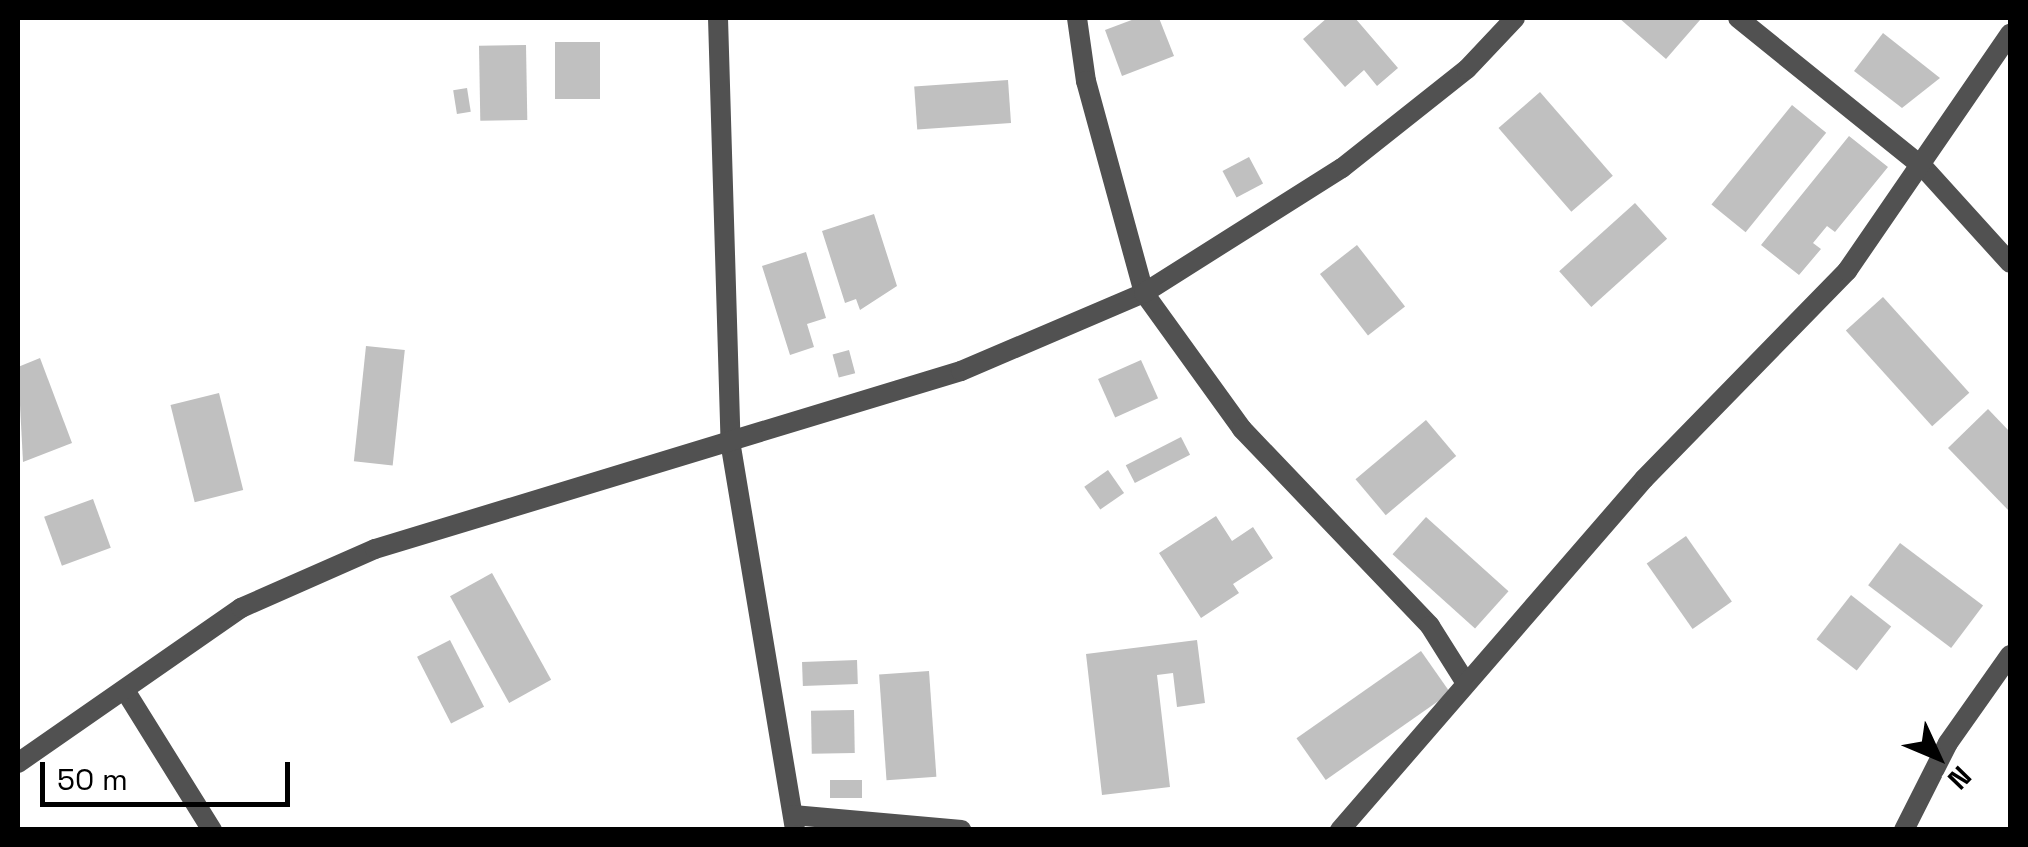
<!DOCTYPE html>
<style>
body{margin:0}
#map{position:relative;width:2028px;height:847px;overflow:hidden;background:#fff;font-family:"Space Grotesk",sans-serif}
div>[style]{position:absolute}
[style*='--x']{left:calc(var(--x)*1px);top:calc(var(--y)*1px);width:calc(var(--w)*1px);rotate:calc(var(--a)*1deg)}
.building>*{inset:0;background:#c0c0c0;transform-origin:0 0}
.minor>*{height:20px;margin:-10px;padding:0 10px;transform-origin:10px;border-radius:10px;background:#515151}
span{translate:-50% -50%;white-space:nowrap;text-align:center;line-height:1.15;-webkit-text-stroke:10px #fff;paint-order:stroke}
.frame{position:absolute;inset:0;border:20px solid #000;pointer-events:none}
.north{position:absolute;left:1888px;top:707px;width:100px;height:100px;-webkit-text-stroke:8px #fff;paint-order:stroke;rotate:134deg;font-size:28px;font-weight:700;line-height:40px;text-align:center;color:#000}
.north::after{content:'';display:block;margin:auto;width:35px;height:45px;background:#000;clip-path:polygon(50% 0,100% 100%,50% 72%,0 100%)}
.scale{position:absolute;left:40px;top:762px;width:250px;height:45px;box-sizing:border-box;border:5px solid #000;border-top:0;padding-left:12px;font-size:30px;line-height:35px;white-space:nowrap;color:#000;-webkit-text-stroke:8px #fff;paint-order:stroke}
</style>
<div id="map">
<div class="building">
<i style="clip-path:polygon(1137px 18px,1159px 18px,1174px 56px,1122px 76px,1105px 30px)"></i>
<i style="clip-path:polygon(1327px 18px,1355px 18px,1398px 68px,1377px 86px,1364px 70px,1345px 87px,1303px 39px)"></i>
<i style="clip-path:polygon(1619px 18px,1697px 18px,1700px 20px,1666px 59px)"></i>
<i style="clip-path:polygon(1883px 33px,1940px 78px,1902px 108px,1854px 71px)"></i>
<i style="left:600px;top:42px;width:57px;height:45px;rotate:90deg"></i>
<i style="left:526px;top:45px;width:75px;height:47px;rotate:89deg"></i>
<i style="left:1008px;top:80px;width:43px;height:94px;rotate:86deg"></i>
<i style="left:467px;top:88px;width:24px;height:14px;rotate:81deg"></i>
<i style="left:1540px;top:92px;width:111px;height:55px;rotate:49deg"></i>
<i style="left:1792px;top:105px;width:44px;height:128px;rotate:39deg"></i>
<i style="clip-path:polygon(1849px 136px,1888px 167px,1835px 232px,1827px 226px,1813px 243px,1821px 249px,1799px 275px,1761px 245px)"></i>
<i style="left:1249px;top:157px;width:30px;height:30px;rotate:62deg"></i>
<i style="left:1635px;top:203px;width:48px;height:102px;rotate:48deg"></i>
<i style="clip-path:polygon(874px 214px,897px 286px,860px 310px,856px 299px,845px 303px,822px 231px)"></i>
<i style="left:1357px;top:245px;width:78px;height:47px;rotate:52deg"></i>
<i style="clip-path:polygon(806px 252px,826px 318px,807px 324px,814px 347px,790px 355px,762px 266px)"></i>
<i style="left:1883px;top:297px;width:129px;height:50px;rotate:48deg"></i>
<i style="left:366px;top:346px;width:39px;height:116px;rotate:6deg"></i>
<i style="left:849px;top:350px;width:24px;height:17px;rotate:75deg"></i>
<i style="clip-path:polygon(40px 358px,72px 443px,23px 462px,18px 367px)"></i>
<i style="left:1141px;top:360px;width:42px;height:47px;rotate:66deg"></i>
<i style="left:219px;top:393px;width:100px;height:50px;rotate:76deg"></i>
<i style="clip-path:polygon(1988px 409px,2010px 432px,2010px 512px,1948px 448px)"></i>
<i style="left:1426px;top:420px;width:47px;height:92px;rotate:50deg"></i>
<i style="left:1181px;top:437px;width:20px;height:62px;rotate:63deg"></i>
<i style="left:1108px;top:470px;width:28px;height:29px;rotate:55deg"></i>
<i style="left:93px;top:499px;width:52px;height:52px;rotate:70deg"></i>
<i style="clip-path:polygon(1216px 516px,1232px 541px,1253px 527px,1273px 558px,1233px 584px,1239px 593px,1201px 618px,1159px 553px)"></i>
<i style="left:1426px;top:517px;width:111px;height:50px;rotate:42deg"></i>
<i style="left:1686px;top:536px;width:80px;height:48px;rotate:55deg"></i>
<i style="left:1900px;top:543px;width:104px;height:53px;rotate:37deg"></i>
<i style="left:492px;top:573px;width:122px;height:48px;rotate:61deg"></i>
<i style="left:1851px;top:595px;width:51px;height:56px;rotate:38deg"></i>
<i style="left:450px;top:640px;width:75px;height:37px;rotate:63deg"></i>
<i style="clip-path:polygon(1197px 640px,1205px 703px,1177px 707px,1173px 673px,1157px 675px,1170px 787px,1102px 795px,1086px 654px)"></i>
<i style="left:1421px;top:651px;width:51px;height:152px;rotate:55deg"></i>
<i style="left:857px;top:660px;width:24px;height:55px;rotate:88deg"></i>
<i style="left:929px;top:671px;width:106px;height:50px;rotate:86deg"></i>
<i style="left:854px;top:710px;width:43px;height:43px;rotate:89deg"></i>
<i style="left:830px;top:780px;width:32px;height:18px"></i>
</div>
<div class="minor">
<i style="--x:718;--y:18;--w:429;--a:88.3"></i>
<i style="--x:731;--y:447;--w:388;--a:80.5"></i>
<i style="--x:1077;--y:18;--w:64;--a:81.9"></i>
<i style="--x:1086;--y:81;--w:220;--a:74.7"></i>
<i style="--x:1144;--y:293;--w:168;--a:54.2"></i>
<i style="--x:1242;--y:429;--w:272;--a:46.3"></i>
<i style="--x:1430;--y:626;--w:64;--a:57.8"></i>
<i style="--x:1738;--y:18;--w:239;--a:38.9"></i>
<i style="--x:1924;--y:168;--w:128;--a:47.8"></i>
<i style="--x:126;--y:692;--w:163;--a:58.1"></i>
<i style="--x:18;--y:763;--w:272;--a:-34.8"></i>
<i style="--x:241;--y:608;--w:146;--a:-23.8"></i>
<i style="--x:375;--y:549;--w:612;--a:-16.9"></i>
<i style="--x:961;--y:371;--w:199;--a:-23.1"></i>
<i style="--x:1144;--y:293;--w:234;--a:-32.3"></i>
<i style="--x:1342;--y:168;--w:159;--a:-38.4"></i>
<i style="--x:1467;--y:69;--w:70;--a:-46.7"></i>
<i style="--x:793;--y:815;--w:169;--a:5.1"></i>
<i style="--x:1340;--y:830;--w:464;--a:-49.1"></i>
<i style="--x:1644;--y:479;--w:291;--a:-45.7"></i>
<i style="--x:1847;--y:271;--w:288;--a:-55.5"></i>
<i style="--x:1904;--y:830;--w:97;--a:-63.2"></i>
<i style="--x:1948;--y:743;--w:108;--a:-54.8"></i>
</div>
<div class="frame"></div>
<div class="north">N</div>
<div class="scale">50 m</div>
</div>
